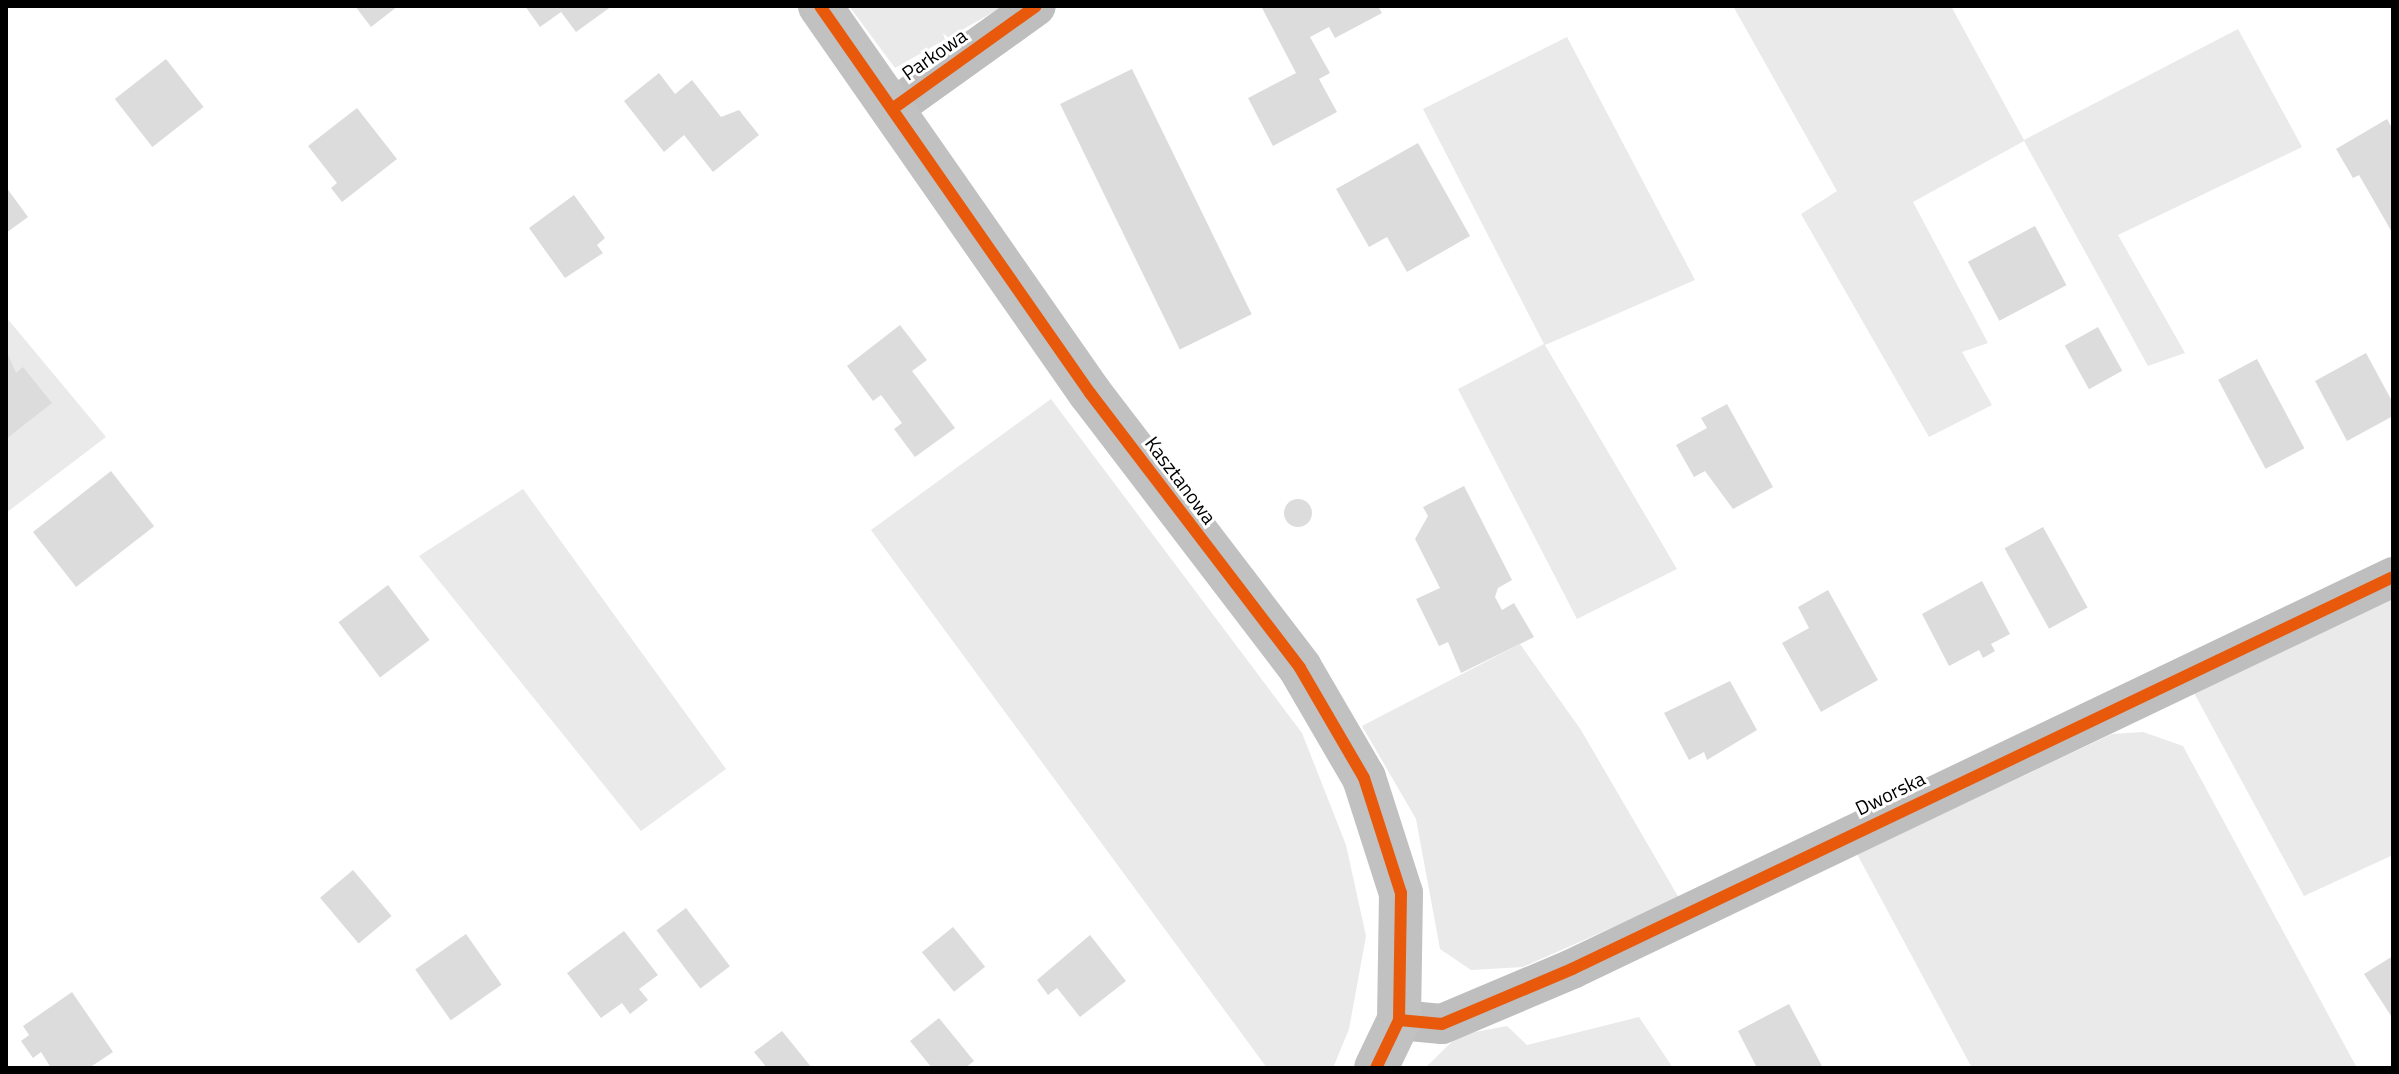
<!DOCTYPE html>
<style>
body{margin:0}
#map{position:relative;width:2399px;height:1074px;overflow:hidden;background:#fff;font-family:"Titillium Web",sans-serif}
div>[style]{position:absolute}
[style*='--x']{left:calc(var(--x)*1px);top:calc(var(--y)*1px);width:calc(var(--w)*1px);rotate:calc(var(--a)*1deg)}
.green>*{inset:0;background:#eaeaea}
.building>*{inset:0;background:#dcdcdc;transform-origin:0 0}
.round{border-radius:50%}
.street>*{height:40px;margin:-20px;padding:0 20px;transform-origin:20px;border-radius:20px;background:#bebebe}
.secondary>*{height:44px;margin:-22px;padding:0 22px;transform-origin:22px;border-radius:22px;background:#c1c1c1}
.cycleway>*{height:12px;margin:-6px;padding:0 6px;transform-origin:6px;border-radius:6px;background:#e8590c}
span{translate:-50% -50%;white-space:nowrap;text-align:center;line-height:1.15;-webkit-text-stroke:6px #fff;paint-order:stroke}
.street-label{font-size:20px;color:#000}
.frame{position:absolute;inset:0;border:8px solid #000;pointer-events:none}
</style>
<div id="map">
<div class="green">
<i style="clip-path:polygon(849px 6px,1004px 6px,895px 68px)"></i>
<i style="clip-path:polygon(1733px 6px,1951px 6px,2024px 140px,2238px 29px,2302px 147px,2118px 235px,2185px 353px,2148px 366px,2024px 141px,1913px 202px,1988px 343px,1962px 352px,1992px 405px,1929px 437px,1801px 214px,1837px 191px)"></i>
<i style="clip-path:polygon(1567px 37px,1695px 280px,1545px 345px,1677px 569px,1577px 619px,1458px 389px,1544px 344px,1423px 109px)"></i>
<i style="clip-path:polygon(6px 317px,106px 437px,6px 513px)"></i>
<i style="clip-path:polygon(1051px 399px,1302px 733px,1346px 845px,1366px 936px,1349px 1029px,1333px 1068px,1267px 1068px,871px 530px)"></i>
<i style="clip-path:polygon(523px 489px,726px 769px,641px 831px,419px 556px)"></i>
<i style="clip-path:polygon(2393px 598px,2393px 855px,2304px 896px,2193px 691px)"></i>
<i style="clip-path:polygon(1520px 644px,1581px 730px,1679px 898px,1523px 967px,1471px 970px,1440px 949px,1416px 819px,1362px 726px)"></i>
<i style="clip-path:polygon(2143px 732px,2183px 746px,2357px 1068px,1972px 1068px,1857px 854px,2112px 734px)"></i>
<i style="clip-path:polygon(1639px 1017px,1673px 1068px,1425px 1068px,1459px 1035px,1507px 1026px,1527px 1045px)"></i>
</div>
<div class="building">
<i style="clip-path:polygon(355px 6px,398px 6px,371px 27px)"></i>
<i style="clip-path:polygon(525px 6px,612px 6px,576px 32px,561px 12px,540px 27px)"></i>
<i style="clip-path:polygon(1261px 6px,1378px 6px,1382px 13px,1335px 38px,1329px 27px,1310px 37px,1330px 73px,1319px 79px,1337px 112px,1273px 146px,1248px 98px,1296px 73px)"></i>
<i style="left:166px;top:59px;width:61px;height:65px;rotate:52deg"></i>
<i style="left:1132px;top:69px;width:273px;height:80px;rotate:64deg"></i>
<i style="clip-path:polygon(659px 73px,675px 94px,692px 80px,721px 117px,739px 110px,759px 135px,713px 172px,684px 135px,664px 152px,624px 101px)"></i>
<i style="clip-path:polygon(357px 108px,397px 159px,342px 202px,331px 188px,337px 183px,308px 146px)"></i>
<i style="clip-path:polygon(2387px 119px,2393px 130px,2393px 234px,2359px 175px,2353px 178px,2336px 149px)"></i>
<i style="clip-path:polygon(1418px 143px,1470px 236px,1407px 272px,1387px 237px,1369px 247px,1336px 189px)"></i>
<i style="clip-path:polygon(6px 187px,28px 217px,6px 233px)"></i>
<i style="clip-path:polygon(574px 195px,605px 238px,597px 245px,603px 253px,565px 278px,529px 228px)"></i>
<i style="left:2035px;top:226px;width:67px;height:76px;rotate:62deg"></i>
<i style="clip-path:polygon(900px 325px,927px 360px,912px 371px,955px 428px,915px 457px,894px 429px,902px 423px,881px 395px,873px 401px,847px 366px)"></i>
<i style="left:2098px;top:327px;width:50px;height:38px;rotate:61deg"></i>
<i style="clip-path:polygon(6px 350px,16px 373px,23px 367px,52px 403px,6px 439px)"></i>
<i style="clip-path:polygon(2366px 353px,2393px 403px,2393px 416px,2347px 441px,2315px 381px)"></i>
<i style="left:2257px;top:359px;width:101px;height:44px;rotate:62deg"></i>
<i style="clip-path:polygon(1727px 404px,1773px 487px,1733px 509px,1705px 471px,1694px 477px,1676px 445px,1707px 428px,1701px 418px)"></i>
<i style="left:111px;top:471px;width:70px;height:99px;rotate:52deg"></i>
<i style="clip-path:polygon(1464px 486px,1512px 580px,1498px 588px,1495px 597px,1502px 610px,1514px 603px,1534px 637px,1461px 673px,1448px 642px,1439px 646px,1416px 599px,1440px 588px,1415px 539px,1428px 516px,1423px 507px)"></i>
<i class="round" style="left:1284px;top:499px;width:28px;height:28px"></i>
<i style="left:2043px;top:527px;width:92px;height:44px;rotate:61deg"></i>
<i style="clip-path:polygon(1982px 581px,2010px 634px,1991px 644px,1995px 651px,1983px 658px,1979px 650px,1949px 666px,1922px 614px)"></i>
<i style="left:388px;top:585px;width:69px;height:62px;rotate:53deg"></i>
<i style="clip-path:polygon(1828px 590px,1878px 680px,1821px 712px,1782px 643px,1809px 628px,1798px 607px)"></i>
<i style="clip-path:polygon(1730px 681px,1757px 730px,1707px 760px,1704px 752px,1689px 760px,1664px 713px)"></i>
<i style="left:353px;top:870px;width:60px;height:43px;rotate:50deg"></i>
<i style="left:686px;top:908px;width:73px;height:37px;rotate:53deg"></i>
<i style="left:953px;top:927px;width:51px;height:40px;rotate:51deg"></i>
<i style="clip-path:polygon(624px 931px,658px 975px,639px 989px,648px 1000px,630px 1014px,622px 1003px,601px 1018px,567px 973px)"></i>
<i style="left:466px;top:934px;width:62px;height:62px;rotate:55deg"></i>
<i style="clip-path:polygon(1090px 935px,1126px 981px,1080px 1017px,1057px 988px,1048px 995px,1037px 980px)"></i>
<i style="clip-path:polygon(2393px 956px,2393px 1019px,2364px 974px)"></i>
<i style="clip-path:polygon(72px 992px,113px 1052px,89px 1068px,51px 1068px,41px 1052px,33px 1058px,21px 1041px,29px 1035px,23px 1026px)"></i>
<i style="clip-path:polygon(1789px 1004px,1823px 1068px,1757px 1068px,1738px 1031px)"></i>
<i style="clip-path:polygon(939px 1018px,974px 1061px,965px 1068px,932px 1068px,910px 1041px)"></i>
<i style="clip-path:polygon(782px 1031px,812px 1068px,767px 1068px,754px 1052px)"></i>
</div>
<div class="street">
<i style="--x:895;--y:107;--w:173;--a:-35.6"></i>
<i style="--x:1399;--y:1020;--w:43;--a:5.3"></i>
<i style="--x:1442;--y:1024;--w:141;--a:-22.9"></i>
<i style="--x:1572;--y:969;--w:910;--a:-25.52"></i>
</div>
<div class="secondary">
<i style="--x:820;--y:6;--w:472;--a:55.1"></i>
<i style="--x:1090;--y:393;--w:346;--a:52.6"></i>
<i style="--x:1300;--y:668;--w:127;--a:59.8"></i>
<i style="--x:1364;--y:778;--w:121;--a:72.2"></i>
<i style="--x:1401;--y:893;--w:127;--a:90.9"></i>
<i style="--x:1399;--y:1020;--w:53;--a:115.6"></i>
</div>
<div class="cycleway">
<i style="--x:820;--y:6;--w:472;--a:55.1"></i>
<i style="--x:1090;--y:393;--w:346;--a:52.6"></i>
<i style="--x:1300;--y:668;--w:127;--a:59.8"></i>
<i style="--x:1364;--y:778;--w:121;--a:72.2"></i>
<i style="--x:1401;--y:893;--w:127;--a:90.9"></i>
<i style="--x:1399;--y:1020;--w:53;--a:115.6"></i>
<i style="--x:895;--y:107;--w:173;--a:-35.6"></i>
<i style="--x:1399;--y:1020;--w:43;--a:5.3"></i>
<i style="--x:1442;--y:1024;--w:141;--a:-22.9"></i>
<i style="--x:1572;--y:969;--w:910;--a:-25.52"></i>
</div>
<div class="street-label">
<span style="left:934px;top:54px;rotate:-35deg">Parkowa</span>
<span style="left:1181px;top:480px;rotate:53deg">Kasztanowa</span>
<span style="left:1890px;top:793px;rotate:-26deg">Dworska</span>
</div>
<div class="frame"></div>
</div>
